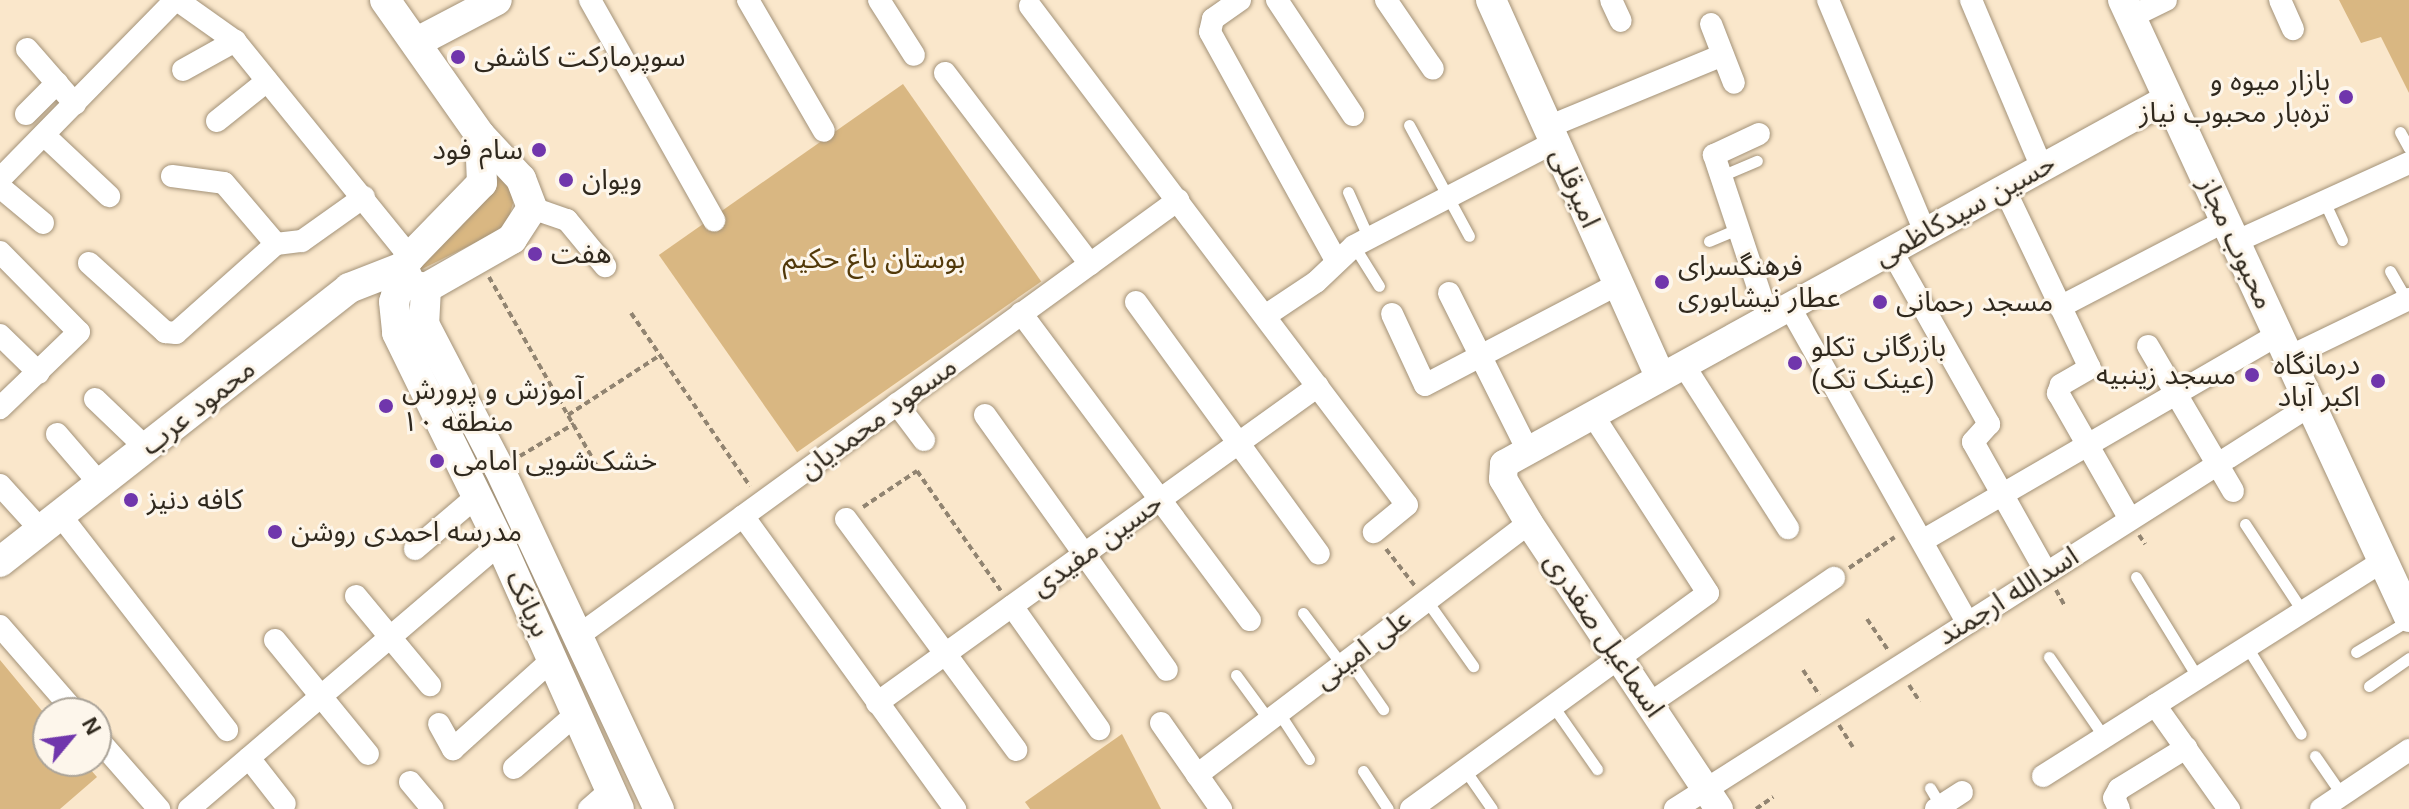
<!DOCTYPE html>
<meta charset="utf-8">
<style>
body{margin:0}
#map{position:relative;width:2409px;height:809px;overflow:hidden;background:#fae7cb;font-family:Helvetica,"Noto Sans Arabic",sans-serif}
div>[style]{position:absolute}
[style*='--x']{left:calc(var(--x)*1px);top:calc(var(--y)*1px);width:calc(var(--w)*1px);rotate:calc(var(--a)*1deg)}
.green>*{inset:0;background:#d9b782;transform-origin:0 0}
.path>*{height:4px;margin-top:-2px;transform-origin:0;background:repeating-linear-gradient(90deg,#918471 0 6px,transparent 0 10px)}
.roads{filter:drop-shadow(0 0 2px #a39278) drop-shadow(0 0 2px #a39278)}
.service>*{height:11px;margin:-5.5px;padding:0 5.5px;transform-origin:5.5px;border-radius:5.5px;background:#fff}
.minor>*{height:22px;margin:-11px;padding:0 11px;transform-origin:11px;border-radius:11px;background:#fff}
.tertiary>*{height:28px;margin:-14px;padding:0 14px;transform-origin:14px;border-radius:14px;background:#fff}
.secondary>*{height:30px;margin:-15px;padding:0 15px;transform-origin:15px;border-radius:15px;background:#fff}
.dots>*{width:22px;height:22px;translate:-50% -50%;box-sizing:border-box;border:4px solid #fdf6eb;border-radius:50%}
span{translate:-50% -50%;white-space:nowrap;text-align:center;line-height:1.15;-webkit-text-stroke:6px #fdf6eb;paint-order:stroke}
.poi-label{font-size:28px;color:#30291e}
.left{translate:0 -50%;text-align:left}
.right{translate:-100% -50%;text-align:right}
.street-label{font-size:28px;color:#30291e}
.park-label{font-size:28px;color:#523909}
.north{position:absolute;left:32px;top:697px;width:80px;height:80px;box-sizing:border-box;background:#fdf6eb;border:2px solid #aba499;border-radius:50%;rotate:61deg;font-size:22px;font-weight:700;line-height:32px;text-align:center;color:#30291e}
.north::after{content:'';display:block;margin:auto;width:28px;height:36px;background:#7036ac;clip-path:polygon(50% 0,100% 100%,50% 72%,0 100%)}
</style>
<div id="map">
<div class="green">
<i style="clip-path:polygon(2339px 0,2409px 0,2409px 93px,2381px 37px,2361px 43px)"></i>
<i style="left:903px;top:84px;width:241px;height:298px;rotate:55deg"></i>
<i style="clip-path:polygon(492px 161px,511px 186px,513px 203px,508px 221px,495px 233px,418px 271px)"></i>
<i style="clip-path:polygon(0 660px,48px 718px,48px 761px,83px 761px,97px 777px,60px 809px,0 809px)"></i>
<i style="clip-path:polygon(1122px 734px,1161px 809px,1030px 809px,1025px 802px)"></i>
</div>
<div class="path">
<i style="--x:489;--y:277;--w:218;--a:60.3"></i>
<i style="--x:631;--y:313;--w:210;--a:55.5"></i>
<i style="--x:568;--y:415;--w:108;--a:-33"></i>
<i style="--x:520;--y:456;--w:63;--a:-30.7"></i>
<i style="--x:863;--y:507;--w:65;--a:-33.7"></i>
<i style="--x:917;--y:471;--w:146;--a:55"></i>
<i style="--x:2139;--y:535;--w:11;--a:56"></i>
<i style="--x:1386;--y:549;--w:47;--a:51.9"></i>
<i style="--x:1849;--y:568;--w:55;--a:-34"></i>
<i style="--x:2056;--y:590;--w:18;--a:61"></i>
<i style="--x:1867;--y:619;--w:37;--a:56"></i>
<i style="--x:1803;--y:670;--w:30;--a:57"></i>
<i style="--x:1909;--y:685;--w:20;--a:57"></i>
<i style="--x:1839;--y:725;--w:26;--a:58"></i>
<i style="--x:1756;--y:809;--w:21;--a:-35"></i>
</div>
<div class="roads">
<div class="service">
<i style="--x:1409;--y:125;--w:126;--a:61.6"></i>
<i style="--x:2400;--y:132;--w:18;--a:61"></i>
<i style="--x:1721;--y:176;--w:39;--a:-23"></i>
<i style="--x:1348;--y:192;--w:51;--a:65.9"></i>
<i style="--x:2324;--y:201;--w:43;--a:65.2"></i>
<i style="--x:1709;--y:241;--w:33;--a:-23"></i>
<i style="--x:1354;--y:246;--w:47;--a:58"></i>
<i style="--x:2390;--y:271;--w:34;--a:60"></i>
<i style="--x:2245;--y:524;--w:105;--a:56.6"></i>
<i style="--x:2136;--y:577;--w:119;--a:58.5"></i>
<i style="--x:1427;--y:601;--w:80;--a:54.7"></i>
<i style="--x:1303;--y:613;--w:65;--a:53.1"></i>
<i style="--x:2247;--y:647;--w:102;--a:58.2"></i>
<i style="--x:2356;--y:652;--w:62;--a:-31.1"></i>
<i style="--x:2049;--y:657;--w:97;--a:55.5"></i>
<i style="--x:1349;--y:660;--w:60;--a:55.2"></i>
<i style="--x:1236;--y:675;--w:56;--a:53.7"></i>
<i style="--x:2369;--y:686;--w:49;--a:-35"></i>
<i style="--x:1553;--y:706;--w:77;--a:55.1"></i>
<i style="--x:1279;--y:713;--w:55;--a:56.9"></i>
<i style="--x:2315;--y:756;--w:47;--a:55.3"></i>
<i style="--x:1465;--y:770;--w:47;--a:55.3"></i>
<i style="--x:1363;--y:771;--w:45;--a:56.7"></i>
<i style="--x:1930;--y:788;--w:21;--a:59"></i>
</div>
<div class="minor">
<i style="--x:177;--y:0;--w:71;--a:35.3"></i>
<i style="--x:235;--y:41;--w:278;--a:51"></i>
<i style="--x:590;--y:0;--w:253;--a:60.6"></i>
<i style="--x:748;--y:0;--w:151;--a:59.9"></i>
<i style="--x:879;--y:0;--w:65;--a:57.5"></i>
<i style="--x:1240;--y:0;--w:33;--a:145"></i>
<i style="--x:1213;--y:19;--w:13;--a:103"></i>
<i style="--x:1210;--y:32;--w:260;--a:61.1"></i>
<i style="--x:1277;--y:0;--w:138;--a:56.5"></i>
<i style="--x:1386;--y:0;--w:83;--a:55.7"></i>
<i style="--x:1611;--y:0;--w:23;--a:65"></i>
<i style="--x:1828;--y:0;--w:251;--a:67.3"></i>
<i style="--x:1971;--y:0;--w:182;--a:67.1"></i>
<i style="--x:2280;--y:0;--w:32;--a:66"></i>
<i style="--x:1030;--y:6;--w:625;--a:52.93"></i>
<i style="--x:1407;--y:505;--w:43;--a:140.7"></i>
<i style="--x:2131;--y:17;--w:39;--a:-26"></i>
<i style="--x:1711;--y:24;--w:63;--a:68.7"></i>
<i style="--x:27;--y:49;--w:73;--a:48.9"></i>
<i style="--x:183;--y:70;--w:60;--a:-29.1"></i>
<i style="--x:945;--y:73;--w:240;--a:52.8"></i>
<i style="--x:26;--y:114;--w:44;--a:-45"></i>
<i style="--x:217;--y:121;--w:64;--a:-38.7"></i>
<i style="--x:1548;--y:127;--w:189;--a:-22.4"></i>
<i style="--x:1759;--y:134;--w:50;--a:155"></i>
<i style="--x:1714;--y:155;--w:171;--a:71.6"></i>
<i style="--x:45;--y:136;--w:88;--a:43.2"></i>
<i style="--x:172;--y:176;--w:52;--a:7.7"></i>
<i style="--x:224;--y:183;--w:80;--a:49.6"></i>
<i style="--x:0;--y:179;--w:250;--a:-45.6"></i>
<i style="--x:0;--y:187;--w:56;--a:39.9"></i>
<i style="--x:2004;--y:188;--w:199;--a:64.5"></i>
<i style="--x:2090;--y:368;--w:34;--a:150"></i>
<i style="--x:2061;--y:385;--w:9;--a:111"></i>
<i style="--x:2058;--y:393;--w:145;--a:60.3"></i>
<i style="--x:532;--y:208;--w:37;--a:19"></i>
<i style="--x:567;--y:220;--w:60;--a:50.4"></i>
<i style="--x:2235;--y:242;--w:191;--a:-24.4"></i>
<i style="--x:1891;--y:250;--w:200;--a:60.6"></i>
<i style="--x:1989;--y:424;--w:24;--a:132"></i>
<i style="--x:1973;--y:442;--w:149;--a:60.7"></i>
<i style="--x:0;--y:252;--w:112;--a:45.4"></i>
<i style="--x:79;--y:332;--w:110;--a:136.1"></i>
<i style="--x:89;--y:263;--w:103;--a:42.2"></i>
<i style="--x:165;--y:332;--w:11;--a:5"></i>
<i style="--x:176;--y:333;--w:134;--a:-41.7"></i>
<i style="--x:276;--y:244;--w:26;--a:-7"></i>
<i style="--x:302;--y:241;--w:76;--a:-35.4"></i>
<i style="--x:1449;--y:293;--w:174;--a:63.4"></i>
<i style="--x:1136;--y:302;--w:311;--a:54"></i>
<i style="--x:1789;--y:306;--w:363;--a:60.6"></i>
<i style="--x:2060;--y:307;--w:186;--a:-27.5"></i>
<i style="--x:1021;--y:313;--w:383;--a:53.3"></i>
<i style="--x:1392;--y:314;--w:78;--a:65.1"></i>
<i style="--x:1425;--y:385;--w:218;--a:-27.6"></i>
<i style="--x:1265;--y:316;--w:61;--a:-33.7"></i>
<i style="--x:1316;--y:282;--w:52;--a:-43.5"></i>
<i style="--x:1354;--y:246;--w:226;--a:-27.4"></i>
<i style="--x:0;--y:335;--w:54;--a:44.3"></i>
<i style="--x:2148;--y:346;--w:168;--a:59.6"></i>
<i style="--x:2289;--y:357;--w:133;--a:-25.8"></i>
<i style="--x:1683;--y:364;--w:195;--a:57.4"></i>
<i style="--x:95;--y:399;--w:69;--a:43.8"></i>
<i style="--x:897;--y:404;--w:45;--a:53.1"></i>
<i style="--x:985;--y:415;--w:313;--a:54.5"></i>
<i style="--x:57;--y:434;--w:66;--a:49.3"></i>
<i style="--x:0;--y:485;--w:61;--a:47.7"></i>
<i style="--x:61;--y:516;--w:271;--a:52.2"></i>
<i style="--x:743;--y:516;--w:362;--a:54.1"></i>
<i style="--x:846;--y:519;--w:287;--a:53.6"></i>
<i style="--x:1922;--y:541;--w:411;--a:-30.1"></i>
<i style="--x:415;--y:549;--w:82;--a:-40.5"></i>
<i style="--x:356;--y:596;--w:116;--a:50.3"></i>
<i style="--x:1012;--y:606;--w:151;--a:54.7"></i>
<i style="--x:0;--y:626;--w:116;--a:48.9"></i>
<i style="--x:578;--y:636;--w:742;--a:-36"></i>
<i style="--x:275;--y:640;--w:147;--a:50.8"></i>
<i style="--x:877;--y:703;--w:543;--a:-35.71"></i>
<i style="--x:1649;--y:704;--w:224;--a:-34.3"></i>
<i style="--x:2155;--y:705;--w:128;--a:54.6"></i>
<i style="--x:1161;--y:723;--w:105;--a:55.1"></i>
<i style="--x:439;--y:724;--w:29;--a:61"></i>
<i style="--x:453;--y:749;--w:135;--a:-42"></i>
<i style="--x:96;--y:737;--w:96;--a:48.8"></i>
<i style="--x:249;--y:758;--w:58;--a:52"></i>
<i style="--x:514;--y:768;--w:81;--a:-41"></i>
<i style="--x:1197;--y:775;--w:417;--a:-37.2"></i>
<i style="--x:2043;--y:776;--w:402;--a:-32.3"></i>
<i style="--x:410;--y:782;--w:35;--a:50"></i>
<i style="--x:189;--y:809;--w:409;--a:-40.5"></i>
<i style="--x:589;--y:809;--w:28;--a:-41"></i>
<i style="--x:1411;--y:809;--w:367;--a:-36"></i>
<i style="--x:1708;--y:593;--w:213;--a:-122.9"></i>
<i style="--x:1675;--y:809;--w:753;--a:-32.42"></i>
<i style="--x:1936;--y:809;--w:31;--a:-33"></i>
<i style="--x:2119;--y:809;--w:12;--a:-114"></i>
<i style="--x:2114;--y:798;--w:10;--a:-61"></i>
<i style="--x:2119;--y:789;--w:79;--a:-31.5"></i>
<i style="--x:2321;--y:809;--w:106;--a:-33.8"></i>
</div>
<div class="tertiary">
<i style="--x:1719;--y:809;--w:343;--a:-123.6"></i>
<i style="--x:1529;--y:523;--w:51;--a:-120.6"></i>
<i style="--x:1503;--y:479;--w:15;--a:-86"></i>
<i style="--x:1504;--y:464;--w:759;--a:-28.83"></i>
</div>
<div class="secondary">
<i style="--x:385;--y:0;--w:165;--a:54.9"></i>
<i style="--x:480;--y:135;--w:60;--a:47"></i>
<i style="--x:521;--y:179;--w:31;--a:69"></i>
<i style="--x:532;--y:208;--w:37;--a:123"></i>
<i style="--x:512;--y:239;--w:99;--a:150.3"></i>
<i style="--x:426;--y:288;--w:15;--a:-169"></i>
<i style="--x:411;--y:285;--w:20;--a:-114"></i>
<i style="--x:403;--y:267;--w:12;--a:-55"></i>
<i style="--x:410;--y:257;--w:103;--a:-45.8"></i>
<i style="--x:482;--y:183;--w:48;--a:-92.4"></i>
<i style="--x:1491;--y:0;--w:412;--a:65.8"></i>
<i style="--x:2123;--y:0;--w:680;--a:65.13"></i>
<i style="--x:417;--y:42;--w:90;--a:-27.7"></i>
<i style="--x:403;--y:267;--w:36;--a:104"></i>
<i style="--x:394;--y:302;--w:31;--a:84"></i>
<i style="--x:397;--y:333;--w:234;--a:63.9"></i>
<i style="--x:500;--y:543;--w:291;--a:65.9"></i>
<i style="--x:426;--y:288;--w:36;--a:93"></i>
<i style="--x:424;--y:324;--w:162;--a:62.5"></i>
<i style="--x:499;--y:468;--w:377;--a:64.9"></i>
<i style="--x:0;--y:562;--w:444;--a:-38.1"></i>
<i style="--x:349;--y:288;--w:58;--a:-21.3"></i>
</div>
</div>
<div class="dots">
<i style="left:458px;top:57px;background:#7036ac"></i>
<i style="left:2346px;top:97px;background:#7036ac"></i>
<i style="left:539px;top:150px;background:#7036ac"></i>
<i style="left:566px;top:180px;background:#7036ac"></i>
<i style="left:535px;top:254px;background:#7036ac"></i>
<i style="left:1662px;top:282px;background:#7036ac"></i>
<i style="left:1880px;top:302px;background:#7036ac"></i>
<i style="left:1795px;top:363px;background:#7036ac"></i>
<i style="left:2252px;top:375px;background:#7036ac"></i>
<i style="left:2378px;top:381px;background:#7036ac"></i>
<i style="left:386px;top:406px;background:#7036ac"></i>
<i style="left:437px;top:461px;background:#7036ac"></i>
<i style="left:131px;top:500px;background:#7036ac"></i>
<i style="left:275px;top:532px;background:#7036ac"></i>
</div>
<div class="poi-label">
<span class="left" style="left:474px;top:57px">سوپرمارکت کاشفی</span>
<span class="right" style="left:2330px;top:97px">بازار میوه و<br>تره‌بار محبوب نیاز</span>
<span class="right" style="left:523px;top:150px">سام فود</span>
<span class="left" style="left:582px;top:180px">ویوان</span>
<span class="left" style="left:551px;top:254px">هفت</span>
<span class="left" style="left:1678px;top:282px">فرهنگسرای<br>عطار نیشابوری</span>
<span class="left" style="left:1896px;top:302px">مسجد رحمانی</span>
<span class="left" style="left:1811px;top:363px">بازرگانی تکلو<br>(عینک تک)</span>
<span class="right" style="left:2360px;top:381px">درمانگاه<br>اکبر آباد</span>
<span class="right" style="left:2236px;top:375px">مسجد زینبیه</span>
<span class="left" style="left:402px;top:406px">آموزش و پرورش<br>منطقه ۱۰</span>
<span class="left" style="left:453px;top:461px">خشک‌شویی امامی</span>
<span class="left" style="left:147px;top:500px">کافه دنیز</span>
<span class="left" style="left:291px;top:532px">مدرسه احمدی روشن</span>
</div>
<div class="street-label">
<span style="left:1575px;top:188px;rotate:66deg">امیرقلی</span>
<span style="left:1965px;top:210px;rotate:-29deg">حسین سیدکاظمی</span>
<span style="left:2236px;top:243px;rotate:65deg">محبوب مجاز</span>
<span style="left:198px;top:407px;rotate:-38deg">محمود عرب</span>
<span style="left:878px;top:418px;rotate:-36deg">مسعود محمدیان</span>
<span style="left:1097px;top:545px;rotate:-36deg">حسین مفیدی</span>
<span style="left:2008px;top:596px;rotate:-32deg">اسدالله ارجمند</span>
<span style="left:528px;top:604px;rotate:66deg">بریانک</span>
<span style="left:1604px;top:635px;rotate:56deg">اسماعیل صفدری</span>
<span style="left:1363px;top:649px;rotate:-37deg">علی امینی</span>
</div>
<div class="park-label">
<span style="left:874px;top:259px">بوستان باغ حکیم</span>
</div>
<div class="north">N</div>
</div>
